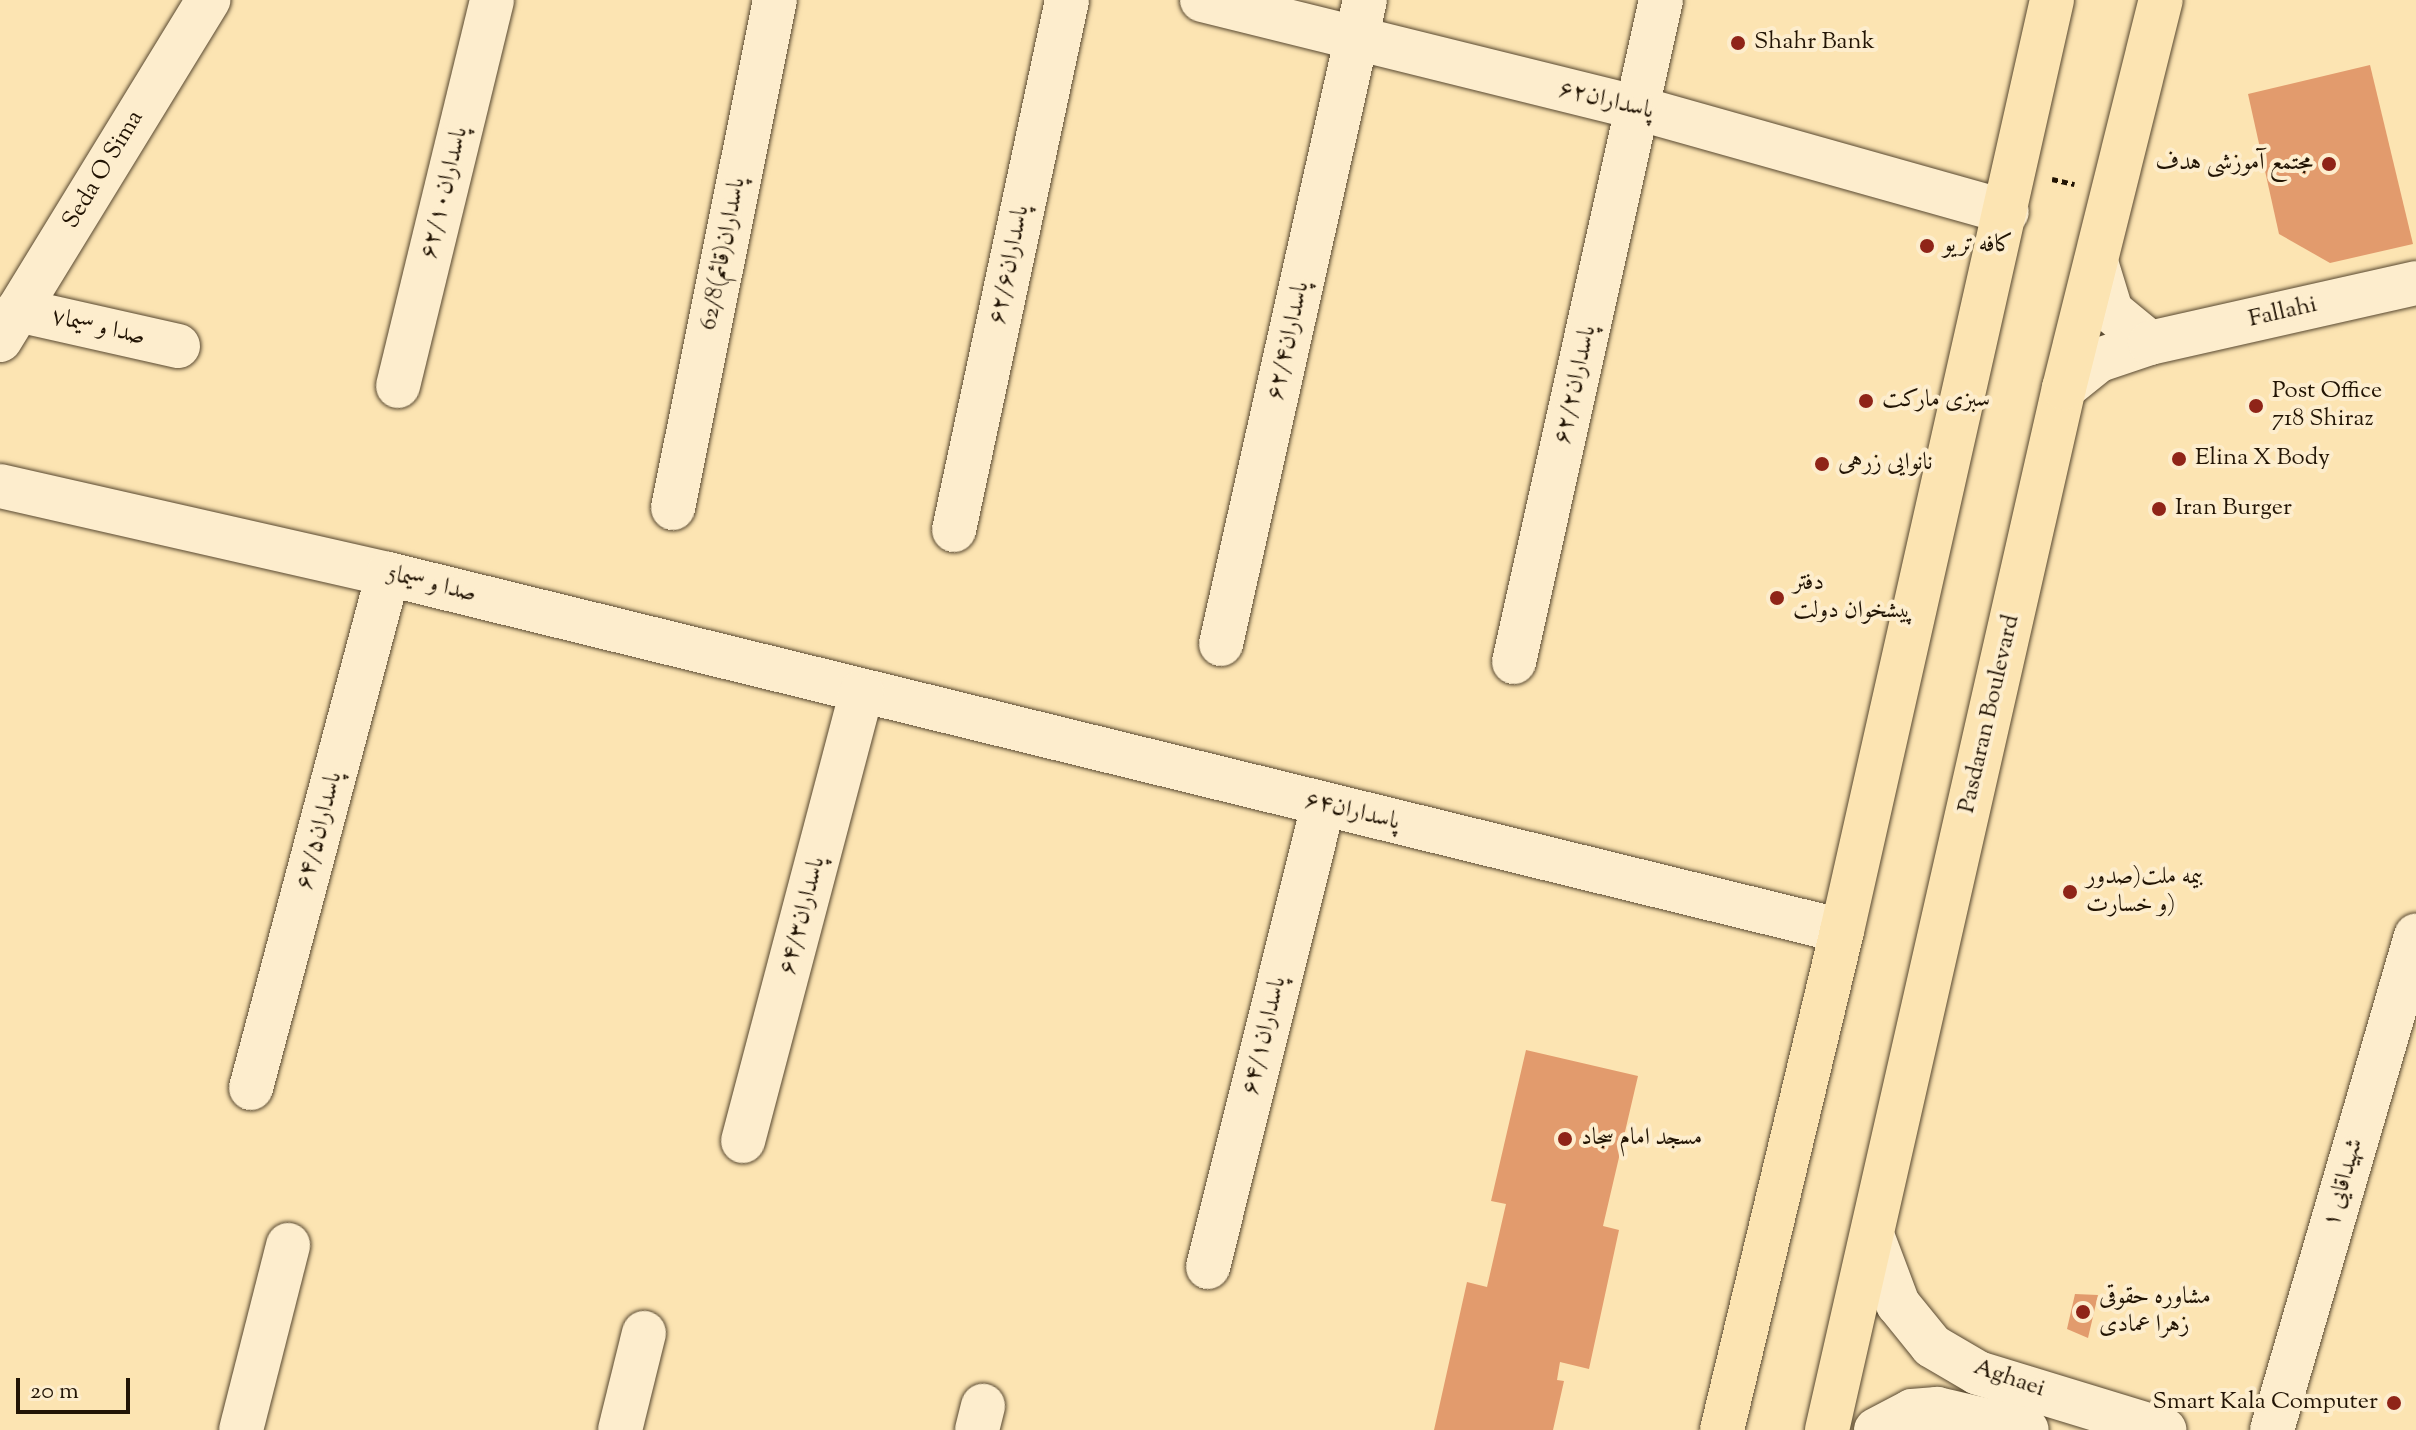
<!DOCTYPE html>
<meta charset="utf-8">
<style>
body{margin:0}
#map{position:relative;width:2416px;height:1430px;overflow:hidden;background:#fce4b2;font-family:"Sorts Mill Goudy",Amiri,serif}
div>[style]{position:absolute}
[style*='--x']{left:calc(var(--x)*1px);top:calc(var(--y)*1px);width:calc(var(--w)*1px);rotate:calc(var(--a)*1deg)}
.building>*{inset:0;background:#e29b6d}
.path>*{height:5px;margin-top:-2.5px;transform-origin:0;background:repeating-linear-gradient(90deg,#221404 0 6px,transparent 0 10px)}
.roads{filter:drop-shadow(0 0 2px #584830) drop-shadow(0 0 2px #584830)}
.street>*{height:44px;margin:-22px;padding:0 22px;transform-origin:22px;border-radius:22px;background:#fdedcd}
.secondary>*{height:44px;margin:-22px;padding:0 22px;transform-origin:22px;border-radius:22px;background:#fdedcd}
.primary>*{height:44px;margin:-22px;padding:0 22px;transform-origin:22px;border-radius:22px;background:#fce4b2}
.dots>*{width:22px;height:22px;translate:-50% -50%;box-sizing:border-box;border:4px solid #fdedcd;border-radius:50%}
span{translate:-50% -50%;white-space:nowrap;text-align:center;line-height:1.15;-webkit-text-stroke:8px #fdedcd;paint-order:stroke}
.poi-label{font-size:24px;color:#221404}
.left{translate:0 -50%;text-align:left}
.right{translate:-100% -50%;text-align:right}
.street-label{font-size:24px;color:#221404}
.scale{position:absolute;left:16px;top:1378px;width:114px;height:36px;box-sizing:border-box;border:4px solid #221404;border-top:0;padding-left:10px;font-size:24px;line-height:28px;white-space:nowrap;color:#221404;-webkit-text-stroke:6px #fdedcd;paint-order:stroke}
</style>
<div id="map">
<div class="building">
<i style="clip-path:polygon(2370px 65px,2413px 244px,2330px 263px,2279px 234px,2248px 94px)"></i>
<i style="clip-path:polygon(1526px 1050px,1638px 1076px,1603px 1226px,1619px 1230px,1589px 1369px,1560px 1362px,1557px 1380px,1564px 1381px,1553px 1430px,1434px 1430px,1467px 1282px,1487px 1287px,1506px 1204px,1491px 1201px)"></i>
<i style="clip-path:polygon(2075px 1294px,2098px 1295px,2088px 1338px,2067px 1329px)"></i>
</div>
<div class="path">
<i style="--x:2052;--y:179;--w:23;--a:13"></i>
</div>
<div class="roads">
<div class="street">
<i style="--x:1202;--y:0;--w:448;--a:13.9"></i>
<i style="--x:1637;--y:108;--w:384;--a:15.7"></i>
<i style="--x:18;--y:310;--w:164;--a:12.7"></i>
<i style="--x:398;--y:386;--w:397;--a:-76.3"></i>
<i style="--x:0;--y:486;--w:398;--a:12.8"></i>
<i style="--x:388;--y:574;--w:1497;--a:13.79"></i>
<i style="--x:673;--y:508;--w:518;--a:-78.65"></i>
<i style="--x:954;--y:530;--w:542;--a:-77.96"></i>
<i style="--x:1221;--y:644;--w:660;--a:-77.4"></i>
<i style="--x:1514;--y:662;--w:678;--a:-77.48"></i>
<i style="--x:251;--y:1088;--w:532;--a:-75.08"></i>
<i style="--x:743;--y:1141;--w:465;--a:-75.2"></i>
<i style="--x:1208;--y:1267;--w:476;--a:-76"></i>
<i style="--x:241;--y:1430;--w:191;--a:-75.7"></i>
<i style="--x:620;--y:1430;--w:100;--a:-76.1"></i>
<i style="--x:977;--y:1430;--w:25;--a:-76"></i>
<i style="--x:2272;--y:1430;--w:515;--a:-73.75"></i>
</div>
<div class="secondary">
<i style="--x:2096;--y:262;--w:51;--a:73"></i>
<i style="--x:2111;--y:311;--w:50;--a:39.4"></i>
<i style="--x:0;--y:340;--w:399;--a:-58.5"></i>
<i style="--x:2064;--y:388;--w:45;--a:-38.7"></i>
<i style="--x:2099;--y:360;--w:54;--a:-18.4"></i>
<i style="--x:2150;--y:343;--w:273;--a:-12.7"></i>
<i style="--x:1872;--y:1235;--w:74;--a:69.4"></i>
<i style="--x:1898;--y:1304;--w:54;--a:51"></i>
<i style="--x:1932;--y:1346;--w:53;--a:30.4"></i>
<i style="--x:1978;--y:1373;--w:195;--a:17"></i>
<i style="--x:1876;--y:1430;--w:41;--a:-27.8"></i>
<i style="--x:1912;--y:1411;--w:25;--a:-5"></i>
<i style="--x:1937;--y:1409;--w:92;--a:13.1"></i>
</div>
<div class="primary">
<i style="--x:1722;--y:1430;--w:513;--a:-76.48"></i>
<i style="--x:1842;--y:931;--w:954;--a:-77.29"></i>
<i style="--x:1827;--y:1430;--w:1069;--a:-77.19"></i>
<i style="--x:2064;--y:388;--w:400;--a:-76"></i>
</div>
</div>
<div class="dots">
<i style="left:1738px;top:43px;background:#8f2418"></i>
<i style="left:2329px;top:164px;background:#8f2418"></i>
<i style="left:1927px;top:246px;background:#8f2418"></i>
<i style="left:1866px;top:401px;background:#8f2418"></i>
<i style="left:2256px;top:406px;background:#8f2418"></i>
<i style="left:2179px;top:459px;background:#8f2418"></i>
<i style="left:1822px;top:464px;background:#8f2418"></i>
<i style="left:2159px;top:509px;background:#8f2418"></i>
<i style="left:1777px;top:598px;background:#8f2418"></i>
<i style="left:2070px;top:892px;background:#8f2418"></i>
<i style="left:1565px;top:1139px;background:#8f2418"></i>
<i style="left:2083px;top:1312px;background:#8f2418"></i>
<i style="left:2394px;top:1403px;background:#8f2418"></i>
</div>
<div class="poi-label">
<span class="left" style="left:1754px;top:43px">Shahr Bank</span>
<span class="right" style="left:2313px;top:164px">مجتمع آموزشی هدف</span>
<span class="left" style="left:1943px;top:246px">کافه تریو</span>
<span class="left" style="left:2272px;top:406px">Post Office<br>718 Shiraz</span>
<span class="left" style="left:1882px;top:401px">سبزی مارکت</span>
<span class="left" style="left:2195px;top:459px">Elina X Body</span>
<span class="left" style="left:1838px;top:464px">نانوایی زرهی</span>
<span class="left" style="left:2175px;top:509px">Iran Burger</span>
<span class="left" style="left:1793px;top:598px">دفتر<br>پیشخوان دولت</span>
<span class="left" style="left:2086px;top:892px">بیمه ملت(صدور<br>و خسارت)</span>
<span class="left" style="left:1581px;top:1139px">مسجد امام سجاد</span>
<span class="left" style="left:2099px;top:1312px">مشاوره حقوقی<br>زهرا عمادی</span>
<span class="right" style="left:2378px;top:1403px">Smart Kala Computer</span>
</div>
<div class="street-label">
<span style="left:1606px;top:101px;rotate:14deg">پاسداران۶۲</span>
<span style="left:104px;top:170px;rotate:-59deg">Seda O Sima</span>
<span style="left:445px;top:193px;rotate:-76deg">پاسداران۶۲/۱۰</span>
<span style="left:724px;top:254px;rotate:-79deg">62/8پاسداران(قائم)</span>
<span style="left:1010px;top:265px;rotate:-78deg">پاسداران۶۲/۶</span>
<span style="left:2283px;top:313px;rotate:-13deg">Fallahi</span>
<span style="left:98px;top:328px;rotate:13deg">صدا و سیما۷</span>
<span style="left:1289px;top:341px;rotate:-77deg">پاسداران۶۲/۴</span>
<span style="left:1576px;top:385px;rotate:-77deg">پاسداران۶۲/۲</span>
<span style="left:432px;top:585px;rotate:14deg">5صدا و سیما</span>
<span style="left:1990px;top:714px;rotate:-77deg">Pasdaran Boulevard</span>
<span style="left:1352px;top:812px;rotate:14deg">پاسداران۶۴</span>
<span style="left:320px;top:831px;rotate:-75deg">پاسداران۶۴/۵</span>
<span style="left:803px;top:916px;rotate:-75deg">پاسداران۶۴/۳</span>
<span style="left:1265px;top:1036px;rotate:-76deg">پاسداران۶۴/۱</span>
<span style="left:2344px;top:1183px;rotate:-74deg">۱ شهیداقایی</span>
<span style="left:2009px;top:1379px;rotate:19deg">Aghaei</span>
</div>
<div class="scale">20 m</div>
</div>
